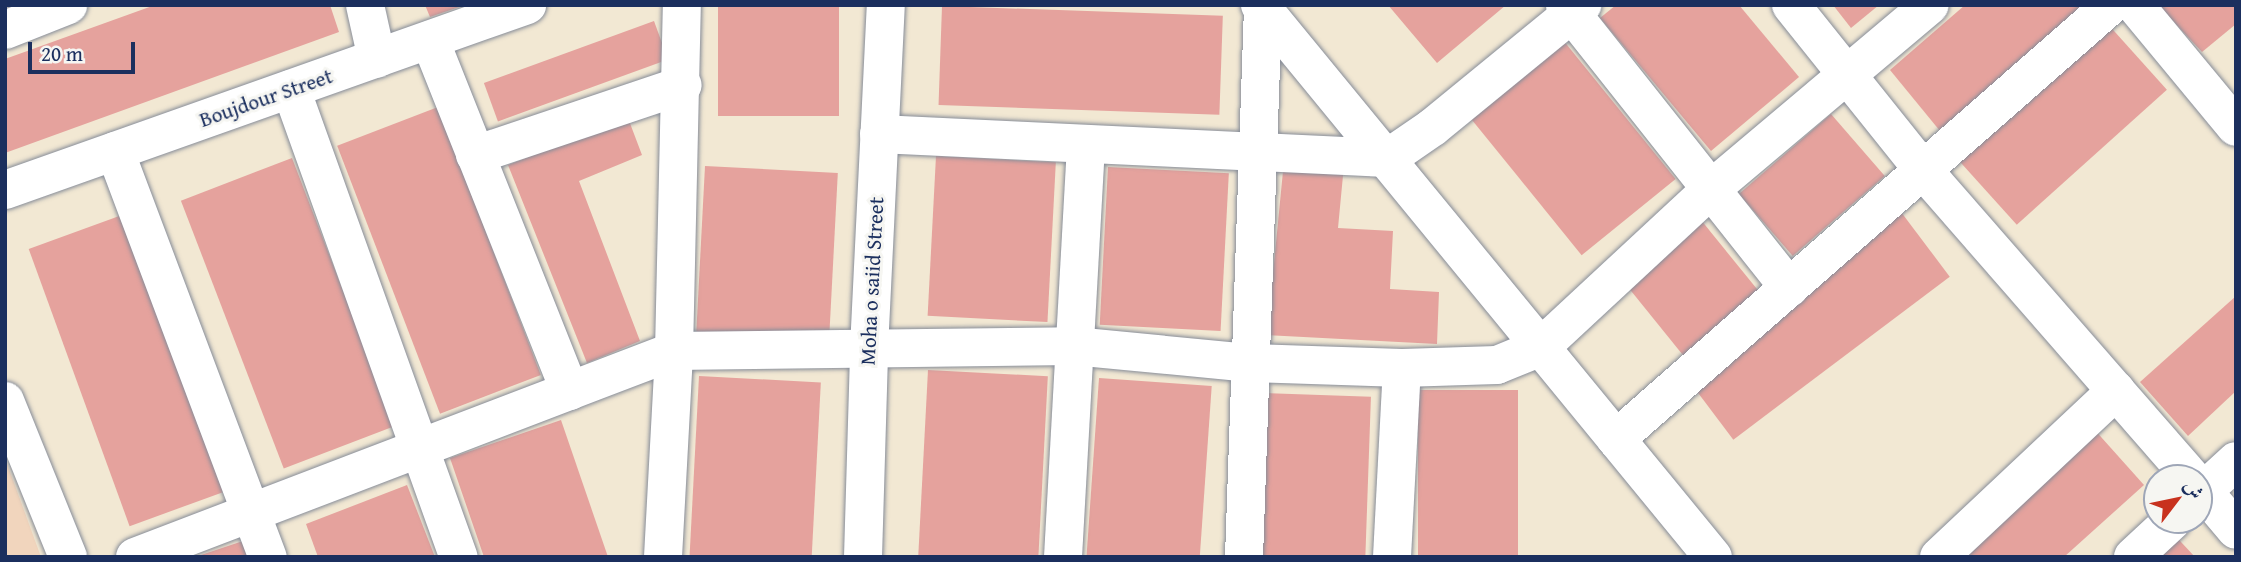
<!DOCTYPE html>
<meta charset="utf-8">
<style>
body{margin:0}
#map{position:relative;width:2241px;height:562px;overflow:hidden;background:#f2e8d3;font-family:"Gentium Book Plus",Amiri,serif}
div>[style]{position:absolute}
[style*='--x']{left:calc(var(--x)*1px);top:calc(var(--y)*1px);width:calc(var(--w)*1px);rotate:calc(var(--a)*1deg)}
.built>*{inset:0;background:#f1d5bd}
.building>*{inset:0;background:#e5a29d;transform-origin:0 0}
.roads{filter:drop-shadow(0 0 2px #868c98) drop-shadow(0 0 2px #868c98)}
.minor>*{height:38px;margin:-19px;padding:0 19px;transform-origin:19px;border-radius:19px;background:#fff}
span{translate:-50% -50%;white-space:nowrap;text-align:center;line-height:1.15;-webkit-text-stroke:6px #f6f6f2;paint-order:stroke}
.street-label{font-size:21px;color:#1b2f5e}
.frame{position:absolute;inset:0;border:7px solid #1b2f5e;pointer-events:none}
.north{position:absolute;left:2143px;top:464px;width:70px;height:70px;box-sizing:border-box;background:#f6f6f2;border:2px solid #9ea6b7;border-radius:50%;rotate:58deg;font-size:19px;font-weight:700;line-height:28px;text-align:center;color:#1b2f5e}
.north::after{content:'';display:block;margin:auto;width:24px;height:32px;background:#c8321e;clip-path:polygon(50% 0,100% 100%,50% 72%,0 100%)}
.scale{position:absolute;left:28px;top:42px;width:107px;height:32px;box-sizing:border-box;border:4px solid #1b2f5e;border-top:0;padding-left:9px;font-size:21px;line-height:24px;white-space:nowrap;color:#1b2f5e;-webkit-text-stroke:5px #f6f6f2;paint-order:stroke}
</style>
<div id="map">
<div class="built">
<i style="clip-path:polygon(5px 458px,41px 557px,5px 557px)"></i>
</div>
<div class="building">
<i style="clip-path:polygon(155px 5px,330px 5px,339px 32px,5px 153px,5px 59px)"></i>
<i style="clip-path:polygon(425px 5px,462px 5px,462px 6px,430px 17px)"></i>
<i style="left:718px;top:5px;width:121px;height:111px"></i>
<i style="clip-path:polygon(1388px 5px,1506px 5px,1437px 63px)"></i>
<i style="clip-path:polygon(1616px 5px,1739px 5px,1799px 77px,1711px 151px,1600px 18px)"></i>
<i style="clip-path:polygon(1833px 5px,1879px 5px,1851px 28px)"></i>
<i style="clip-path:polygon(1965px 5px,2083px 5px,1940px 131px,1890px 70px)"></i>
<i style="clip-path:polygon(2158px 5px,2236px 5px,2236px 24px,2202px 52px)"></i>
<i style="left:942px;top:6px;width:281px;height:99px;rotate:2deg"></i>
<i style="left:654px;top:21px;width:41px;height:181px;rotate:70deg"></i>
<i style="left:2106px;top:22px;width:91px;height:202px;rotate:48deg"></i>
<i style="left:1563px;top:40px;width:179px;height:121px;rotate:51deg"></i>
<i style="left:438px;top:107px;width:287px;height:108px;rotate:69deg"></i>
<i style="left:1831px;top:114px;width:82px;height:122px;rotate:49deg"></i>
<i style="clip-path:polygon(628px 118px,642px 155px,579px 181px,640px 341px,587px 363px,508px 165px)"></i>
<i style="left:936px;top:156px;width:120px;height:160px;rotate:3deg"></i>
<i style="left:292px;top:158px;width:287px;height:119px;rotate:69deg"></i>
<i style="clip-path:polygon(1284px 161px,1344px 165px,1338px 228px,1393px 231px,1390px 289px,1439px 292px,1437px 344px,1267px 335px)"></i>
<i style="left:705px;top:166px;width:133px;height:166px;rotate:3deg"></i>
<i style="left:1108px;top:167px;width:121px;height:158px;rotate:3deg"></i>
<i style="left:1895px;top:204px;width:91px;height:271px;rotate:53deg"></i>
<i style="left:133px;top:211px;width:295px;height:111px;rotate:70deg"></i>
<i style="left:1701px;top:220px;width:96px;height:99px;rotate:51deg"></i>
<i style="clip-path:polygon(2236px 296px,2236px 391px,2188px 436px,2140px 382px)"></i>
<i style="left:928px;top:370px;width:120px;height:187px;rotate:3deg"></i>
<i style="left:699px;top:376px;width:122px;height:181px;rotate:3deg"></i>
<i style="left:1099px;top:378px;width:113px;height:179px;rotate:4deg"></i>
<i style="left:1418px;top:390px;width:100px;height:167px"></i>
<i style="left:1264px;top:393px;width:107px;height:164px;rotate:2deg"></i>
<i style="clip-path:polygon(561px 420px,608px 557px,484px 557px,450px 458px)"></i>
<i style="clip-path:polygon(2093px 428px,2144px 485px,2064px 557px,1949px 557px)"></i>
<i style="clip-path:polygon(407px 485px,435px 557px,318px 557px,306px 524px)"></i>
<i style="clip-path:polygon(2168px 528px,2195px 557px,2138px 557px)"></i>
<i style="clip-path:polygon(255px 537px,262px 557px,198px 557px,198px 556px)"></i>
</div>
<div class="roads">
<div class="minor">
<i style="--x:365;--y:5;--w:55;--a:77.5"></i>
<i style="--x:1260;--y:5;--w:714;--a:50.63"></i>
<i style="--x:1565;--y:5;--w:361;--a:51.6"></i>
<i style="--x:1791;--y:5;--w:213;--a:51.3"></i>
<i style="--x:1924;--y:171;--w:408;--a:48.9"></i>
<i style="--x:2135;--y:5;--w:158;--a:50.4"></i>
<i style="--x:5;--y:30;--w:68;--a:-21.6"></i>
<i style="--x:430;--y:40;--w:378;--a:68.3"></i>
<i style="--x:291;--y:89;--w:497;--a:70.3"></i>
<i style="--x:879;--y:134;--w:510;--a:2.7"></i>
<i style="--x:1388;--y:158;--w:55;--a:-34.6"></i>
<i style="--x:1433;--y:127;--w:193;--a:-39.3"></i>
<i style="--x:115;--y:151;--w:434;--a:69.4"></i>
<i style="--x:475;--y:155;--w:219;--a:-18.6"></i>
<i style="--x:5;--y:190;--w:554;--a:-19.51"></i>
<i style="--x:5;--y:401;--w:168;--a:68"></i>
<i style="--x:1616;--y:439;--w:658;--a:-41.24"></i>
<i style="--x:2199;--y:486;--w:57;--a:49.9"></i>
<i style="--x:2199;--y:495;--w:50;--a:-42.6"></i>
<i style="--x:135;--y:557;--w:577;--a:-20.92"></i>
<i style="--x:674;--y:351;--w:399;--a:-0.7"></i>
<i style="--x:1073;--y:346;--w:179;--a:5.5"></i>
<i style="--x:1251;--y:363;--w:151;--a:1.9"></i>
<i style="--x:1402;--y:368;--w:95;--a:-1.8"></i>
<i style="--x:1497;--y:365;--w:48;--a:-22.2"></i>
<i style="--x:1541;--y:347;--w:231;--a:-42.9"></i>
<i style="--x:1710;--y:190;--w:287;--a:-40.1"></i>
<i style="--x:663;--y:557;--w:206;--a:-86.9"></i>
<i style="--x:674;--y:351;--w:346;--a:-88.7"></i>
<i style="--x:863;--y:557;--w:208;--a:-88.3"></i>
<i style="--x:869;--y:349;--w:344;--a:-87.2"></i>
<i style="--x:1063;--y:557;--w:412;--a:-86.8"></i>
<i style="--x:1244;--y:557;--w:549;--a:-88.02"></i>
<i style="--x:1392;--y:557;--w:189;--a:-87"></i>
<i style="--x:1939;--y:557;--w:243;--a:-43.2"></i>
<i style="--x:2133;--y:557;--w:54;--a:-42.8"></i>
</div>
</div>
<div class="street-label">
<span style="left:266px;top:98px;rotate:-19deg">Boujdour Street</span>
<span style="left:872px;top:281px;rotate:-87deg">Moha o saiid Street</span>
</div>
<div class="frame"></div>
<div class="north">ش</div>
<div class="scale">20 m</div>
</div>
